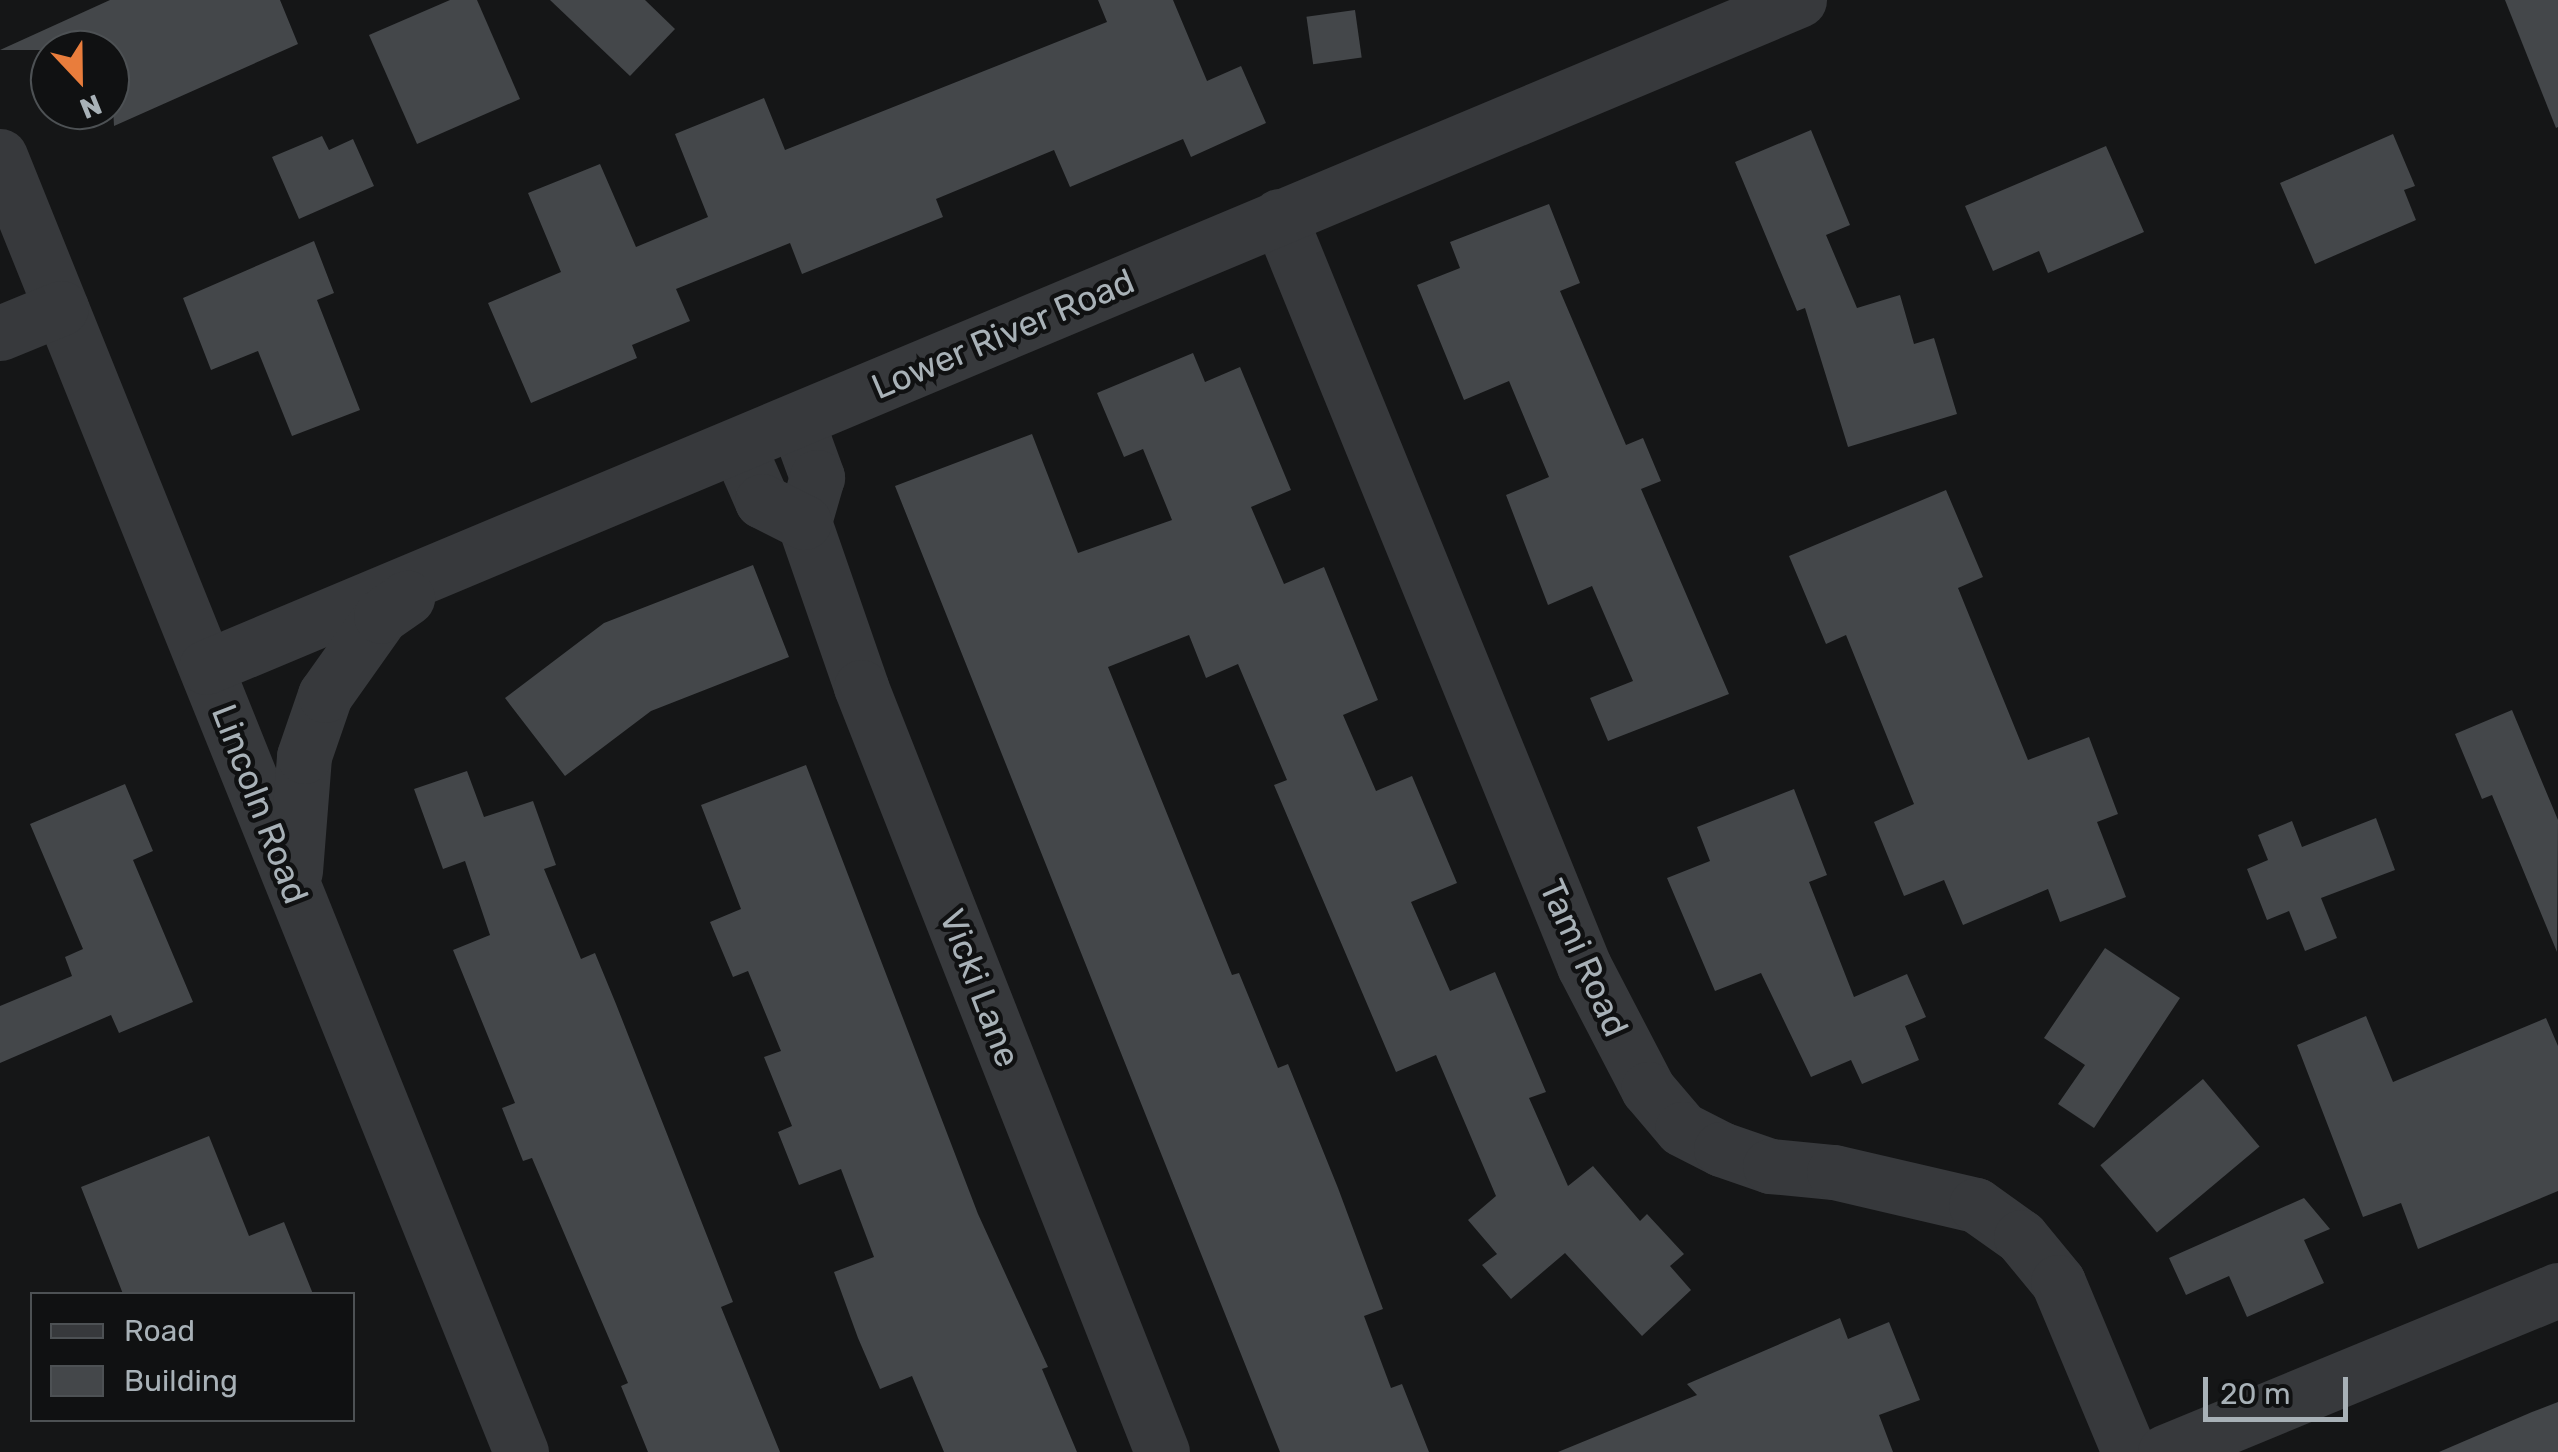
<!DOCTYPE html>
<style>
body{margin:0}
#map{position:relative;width:2558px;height:1452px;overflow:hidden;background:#151617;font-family:Rubik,sans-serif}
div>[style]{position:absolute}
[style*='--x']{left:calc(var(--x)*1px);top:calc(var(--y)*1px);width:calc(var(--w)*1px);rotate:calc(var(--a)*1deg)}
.building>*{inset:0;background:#44474a;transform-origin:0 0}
.minor>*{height:55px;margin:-27.5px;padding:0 27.5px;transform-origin:27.5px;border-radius:27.5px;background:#37393c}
span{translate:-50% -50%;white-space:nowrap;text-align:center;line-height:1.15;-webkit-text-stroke:9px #101112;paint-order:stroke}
.street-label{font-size:35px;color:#a8b1b7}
.legend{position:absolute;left:30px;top:1292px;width:325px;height:130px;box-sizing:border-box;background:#101112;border:2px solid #4d5154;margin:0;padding:12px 18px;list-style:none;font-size:30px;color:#a8b1b7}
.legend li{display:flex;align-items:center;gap:20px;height:50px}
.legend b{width:50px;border:2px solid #4d5154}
.north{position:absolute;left:30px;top:30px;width:100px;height:100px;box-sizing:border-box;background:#101112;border:2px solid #4d5154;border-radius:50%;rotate:158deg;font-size:28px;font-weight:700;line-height:40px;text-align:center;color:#a8b1b7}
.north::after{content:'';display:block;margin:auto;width:35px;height:45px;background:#e97d3c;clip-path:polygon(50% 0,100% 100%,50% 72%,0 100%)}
.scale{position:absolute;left:2203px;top:1377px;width:145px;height:45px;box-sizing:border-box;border:5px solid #a8b1b7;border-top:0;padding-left:12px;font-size:30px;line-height:35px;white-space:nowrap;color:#a8b1b7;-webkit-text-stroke:8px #101112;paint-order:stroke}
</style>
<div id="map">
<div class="building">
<i style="clip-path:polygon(110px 0,280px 0,298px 44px,114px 126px,110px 50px,0 50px)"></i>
<i style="clip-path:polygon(450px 0,477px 0,520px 99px,417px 144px,369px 35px)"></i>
<i style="clip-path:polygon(550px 0,645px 0,675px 29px,630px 76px)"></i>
<i style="clip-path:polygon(1098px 0,1173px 0,1207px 81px,1241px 66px,1266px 123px,1191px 157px,1183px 139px,1070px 187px,1054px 150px,936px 199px,943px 217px,802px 274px,790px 243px,676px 289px,690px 321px,632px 345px,637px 358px,531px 403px,488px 303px,561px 272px,528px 193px,600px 164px,636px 247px,708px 217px,675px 134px,764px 98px,785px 150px,1107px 22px)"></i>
<i style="clip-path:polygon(2505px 0,2558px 0,2558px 127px,2556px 128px)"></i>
<i style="left:1355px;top:10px;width:48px;height:49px;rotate:82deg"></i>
<i style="clip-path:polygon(1811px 130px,1850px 225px,1826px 235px,1857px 308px,1900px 295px,1914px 344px,1934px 338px,1957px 414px,1848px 447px,1805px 308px,1797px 311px,1735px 162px)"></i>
<i style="clip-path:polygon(2393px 134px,2415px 186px,2404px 190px,2416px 220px,2315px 264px,2280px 183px)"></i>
<i style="clip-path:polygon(322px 136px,329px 150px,353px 139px,374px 186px,299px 219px,272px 157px)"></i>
<i style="clip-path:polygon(2106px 146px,2144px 232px,2048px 273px,2039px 251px,1993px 271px,1965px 206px)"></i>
<i style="clip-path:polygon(1549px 204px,1580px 283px,1560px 291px,1626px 445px,1643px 438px,1661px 481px,1641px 489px,1729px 694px,1608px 741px,1590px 698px,1633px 681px,1592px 586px,1548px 605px,1506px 495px,1549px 477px,1509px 381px,1464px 400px,1417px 285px,1460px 268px,1450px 242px)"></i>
<i style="clip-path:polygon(314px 241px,334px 293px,317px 300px,360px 410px,292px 436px,258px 351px,211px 370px,183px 298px)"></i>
<i style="clip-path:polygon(1193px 353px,1205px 382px,1240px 367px,1291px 490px,1251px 507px,1284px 584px,1324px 567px,1378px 700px,1343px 715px,1376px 791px,1412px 776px,1457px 883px,1411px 902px,1450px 991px,1495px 972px,1546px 1092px,1529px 1098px,1568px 1186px,1593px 1166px,1640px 1221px,1647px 1214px,1684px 1254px,1670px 1266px,1691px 1290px,1642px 1336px,1565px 1253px,1511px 1299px,1482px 1265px,1497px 1254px,1468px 1220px,1496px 1196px,1436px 1055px,1396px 1072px,1274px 785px,1287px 780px,1238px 664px,1206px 678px,1189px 635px,1108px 667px,1232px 975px,1239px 973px,1278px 1068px,1288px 1064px,1338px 1188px,1383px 1309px,1364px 1316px,1391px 1388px,1402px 1384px,1429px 1452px,1280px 1452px,895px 486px,1032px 434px,1078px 553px,1172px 520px,1143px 449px,1124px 457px,1097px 393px)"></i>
<i style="clip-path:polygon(1946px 490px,1983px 577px,1958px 588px,2028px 760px,2089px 737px,2118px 814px,2097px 822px,2126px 897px,2060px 922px,2048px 889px,1963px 925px,1944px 880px,1904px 896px,1874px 822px,1914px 804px,1846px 635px,1826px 644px,1789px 556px)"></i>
<i style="clip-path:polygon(753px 565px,789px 657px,651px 711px,565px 776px,505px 698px,604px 623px)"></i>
<i style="clip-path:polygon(2512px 710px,2558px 820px,2557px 952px,2492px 795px,2482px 799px,2455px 734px)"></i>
<i style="clip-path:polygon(806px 765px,978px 1214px,1048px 1367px,1042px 1369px,1077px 1452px,944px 1452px,912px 1376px,880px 1389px,858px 1338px,834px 1272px,874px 1257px,841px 1169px,799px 1185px,778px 1132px,792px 1126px,764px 1057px,781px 1051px,748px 971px,733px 977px,710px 922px,741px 909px,701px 805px)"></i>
<i style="clip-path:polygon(467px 771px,484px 817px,533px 801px,556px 865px,544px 869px,581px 959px,595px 953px,616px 1004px,733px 1302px,721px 1307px,780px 1452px,648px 1452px,621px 1386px,628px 1383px,532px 1158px,523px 1161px,502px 1108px,515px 1103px,453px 950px,490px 935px,465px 861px,443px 869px,414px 789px)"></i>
<i style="clip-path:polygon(125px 784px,153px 851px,133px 860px,193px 1002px,119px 1033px,111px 1015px,0 1063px,0 1006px,72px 976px,65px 957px,83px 949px,30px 824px)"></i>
<i style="clip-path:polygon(1794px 789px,1827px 875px,1809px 882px,1854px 997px,1907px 974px,1926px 1017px,1905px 1026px,1919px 1060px,1862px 1084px,1851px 1060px,1811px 1077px,1761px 973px,1715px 991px,1667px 878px,1710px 861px,1697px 827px)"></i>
<i style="clip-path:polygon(2376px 818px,2395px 870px,2321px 898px,2337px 938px,2305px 951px,2289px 911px,2267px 920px,2247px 869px,2268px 860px,2258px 835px,2292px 821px,2302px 847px)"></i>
<i style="clip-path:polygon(2105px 948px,2180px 998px,2094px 1128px,2058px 1104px,2085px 1065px,2044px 1038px)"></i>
<i style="clip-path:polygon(2366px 1016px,2393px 1082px,2546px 1018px,2558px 1046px,2558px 1191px,2418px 1249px,2401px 1203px,2363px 1217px,2297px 1045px)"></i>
<i style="left:2203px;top:1079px;width:88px;height:134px;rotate:50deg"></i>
<i style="clip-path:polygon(209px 1136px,249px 1236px,284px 1222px,313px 1294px,123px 1294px,81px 1187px)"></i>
<i style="clip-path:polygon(2304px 1198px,2330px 1229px,2304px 1240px,2324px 1283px,2247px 1317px,2229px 1276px,2186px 1295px,2169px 1258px)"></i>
<i style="clip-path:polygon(1840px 1318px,1848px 1339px,1889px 1322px,1920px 1400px,1879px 1415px,1893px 1452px,1558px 1452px,1697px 1395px,1687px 1384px)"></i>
<i style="clip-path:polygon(2558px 1402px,2558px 1452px,2439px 1452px,2532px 1412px)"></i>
</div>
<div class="minor">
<i style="--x:0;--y:156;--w:1397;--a:68.1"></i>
<i style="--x:1279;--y:216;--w:810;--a:67.87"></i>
<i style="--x:1584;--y:966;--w:139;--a:62.5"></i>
<i style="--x:1648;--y:1089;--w:52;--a:49.6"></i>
<i style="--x:1682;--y:1129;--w:44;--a:27.1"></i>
<i style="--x:1721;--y:1149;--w:52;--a:19.1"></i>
<i style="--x:1770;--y:1166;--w:64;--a:5.4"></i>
<i style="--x:1834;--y:1172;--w:146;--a:13.1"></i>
<i style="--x:1976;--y:1205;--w:55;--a:35.4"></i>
<i style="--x:2021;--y:1237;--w:58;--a:50.6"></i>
<i style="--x:2058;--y:1282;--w:184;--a:67.3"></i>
<i style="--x:0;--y:333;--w:66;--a:-22.3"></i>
<i style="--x:797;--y:422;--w:59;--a:70"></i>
<i style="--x:817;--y:477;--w:47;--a:106.1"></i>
<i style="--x:804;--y:522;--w:175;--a:70.9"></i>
<i style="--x:861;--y:687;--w:822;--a:68.52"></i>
<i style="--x:738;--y:446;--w:60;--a:66.4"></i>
<i style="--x:762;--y:501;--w:47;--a:26.6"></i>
<i style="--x:206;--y:667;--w:1727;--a:-22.72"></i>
<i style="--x:295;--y:871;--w:115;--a:-85.5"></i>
<i style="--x:304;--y:756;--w:65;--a:-71"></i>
<i style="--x:325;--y:695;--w:97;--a:-54.7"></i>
<i style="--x:381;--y:616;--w:32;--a:-35"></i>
<i style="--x:2165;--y:1452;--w:425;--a:-22.4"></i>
</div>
<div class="street-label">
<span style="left:1003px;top:334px;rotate:-23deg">Lower River Road</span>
<span style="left:260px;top:804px;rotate:69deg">Lincoln Road</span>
<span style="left:1584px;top:958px;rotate:66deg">Tami Road</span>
<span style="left:980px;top:988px;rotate:69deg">Vicki Lane</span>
</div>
<ul class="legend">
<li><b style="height:12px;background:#37393c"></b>Road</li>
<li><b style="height:28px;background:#44474a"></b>Building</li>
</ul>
<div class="north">N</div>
<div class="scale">20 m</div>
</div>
